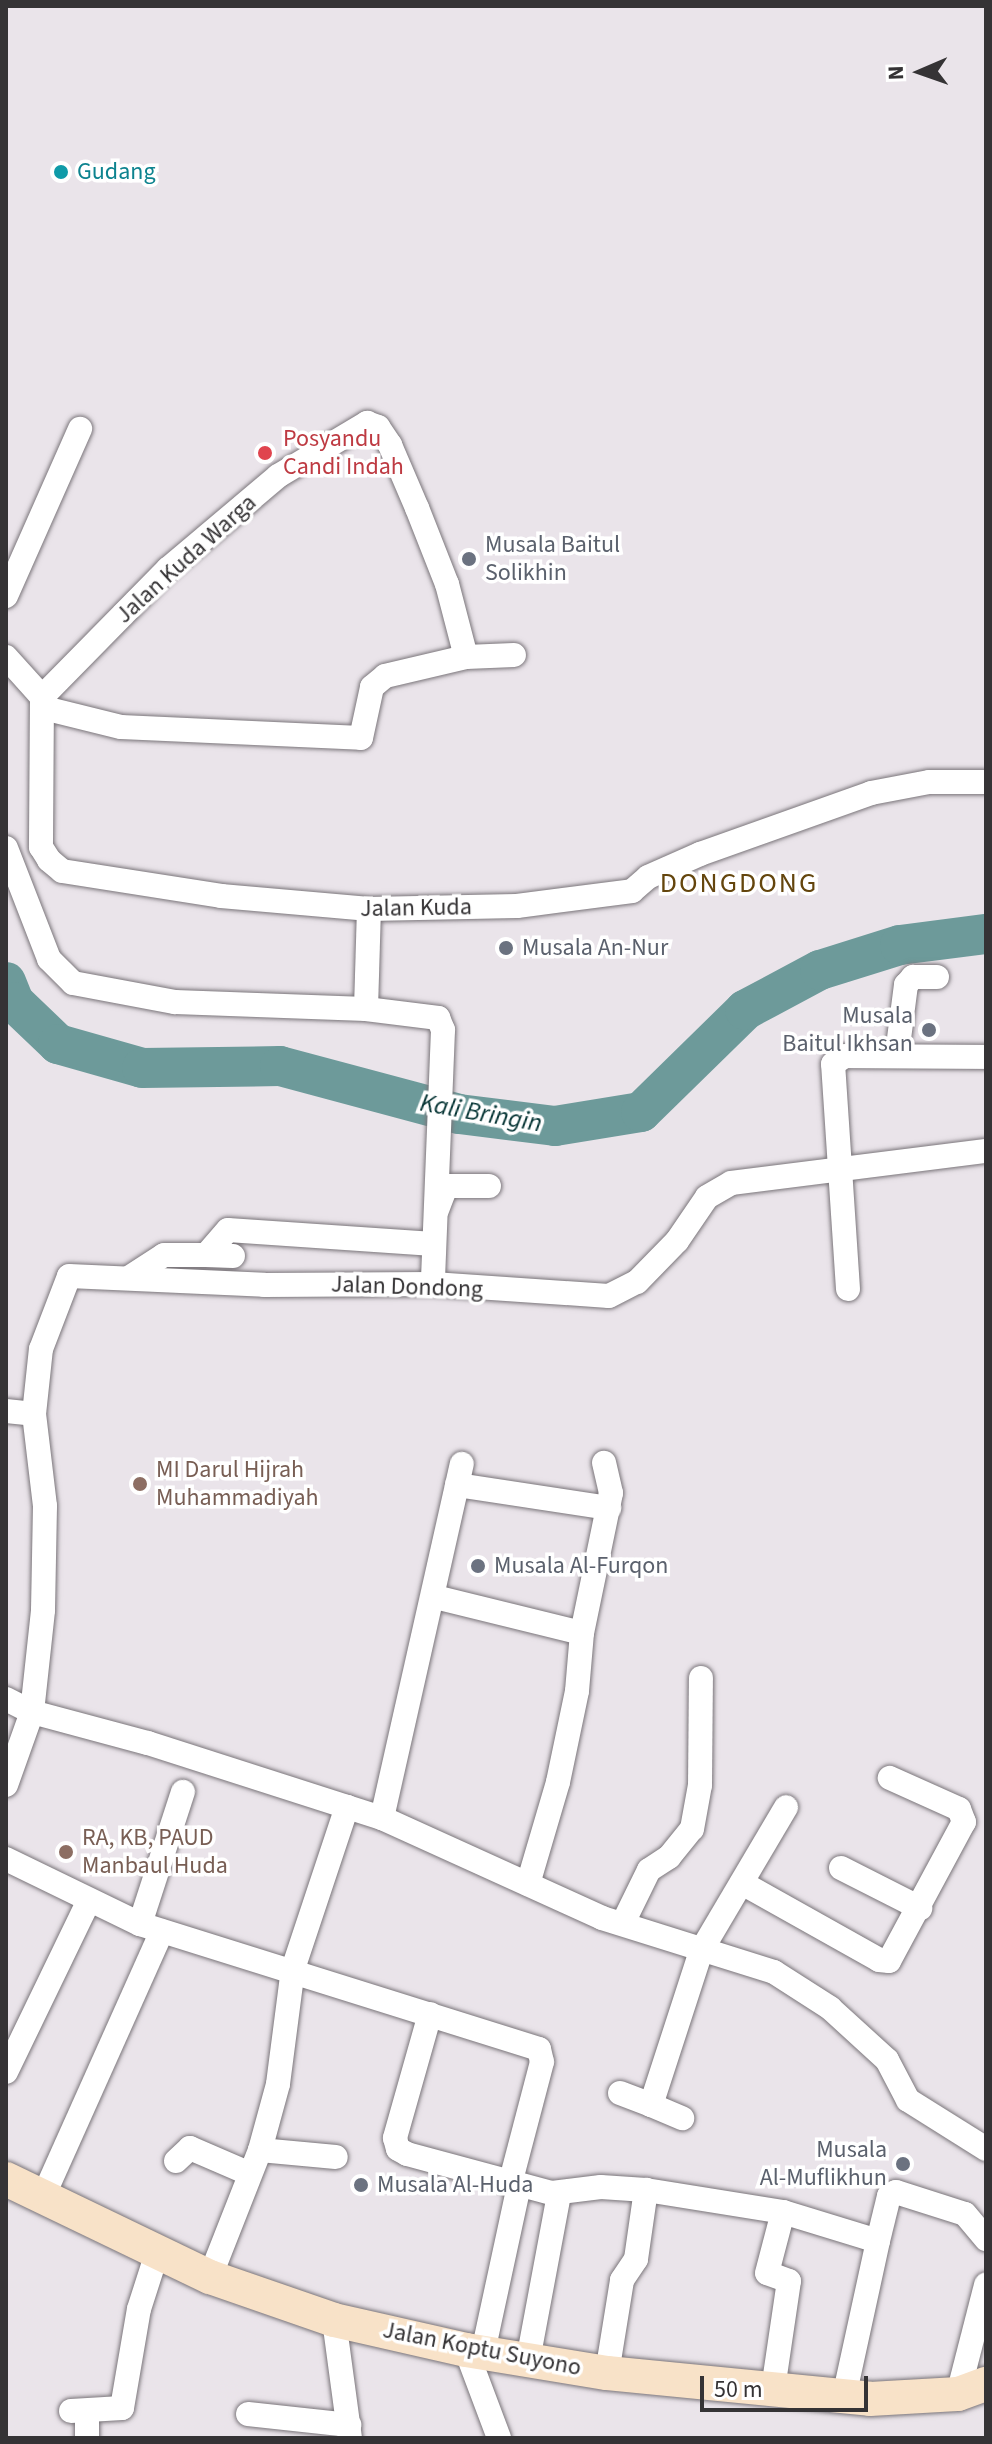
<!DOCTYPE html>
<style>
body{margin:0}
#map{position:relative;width:992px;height:2444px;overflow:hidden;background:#eae4ea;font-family:"Source Sans 3",sans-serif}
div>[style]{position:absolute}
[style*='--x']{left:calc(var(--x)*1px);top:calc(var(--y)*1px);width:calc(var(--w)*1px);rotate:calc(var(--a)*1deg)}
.river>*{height:40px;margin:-20px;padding:0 20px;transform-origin:20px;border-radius:20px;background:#6d9a9a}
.roads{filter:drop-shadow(0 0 2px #7a757a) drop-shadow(0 0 2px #7a757a)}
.street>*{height:24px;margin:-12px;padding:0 12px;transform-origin:12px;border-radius:12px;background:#fff}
.secondary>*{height:34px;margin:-17px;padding:0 17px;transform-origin:17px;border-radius:17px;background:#f8e2c8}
.dots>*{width:22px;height:22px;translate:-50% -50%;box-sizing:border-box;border:4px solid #fff;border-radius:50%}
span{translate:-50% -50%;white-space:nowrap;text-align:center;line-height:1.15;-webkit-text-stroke:7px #fff;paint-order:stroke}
.culture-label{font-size:24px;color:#0d838f}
.left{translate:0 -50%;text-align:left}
.health-label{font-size:24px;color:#be3a42}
.worship-label{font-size:24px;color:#5b616d}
.right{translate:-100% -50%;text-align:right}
.street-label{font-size:24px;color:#353335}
.education-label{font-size:24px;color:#785e54}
.water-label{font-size:26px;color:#033232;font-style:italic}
.quarter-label{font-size:28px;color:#64450d;letter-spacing:2px}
.frame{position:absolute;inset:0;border:8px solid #353335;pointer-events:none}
.north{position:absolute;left:880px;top:32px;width:80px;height:80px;-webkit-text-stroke:6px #fff;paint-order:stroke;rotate:268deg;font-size:22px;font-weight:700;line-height:32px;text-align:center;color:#353335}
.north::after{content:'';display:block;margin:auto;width:28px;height:36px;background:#353335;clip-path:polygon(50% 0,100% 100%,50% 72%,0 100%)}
.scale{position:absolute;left:700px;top:2376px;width:168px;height:36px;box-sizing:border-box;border:4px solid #353335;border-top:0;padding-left:10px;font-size:24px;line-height:28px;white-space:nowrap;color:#353335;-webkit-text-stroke:6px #fff;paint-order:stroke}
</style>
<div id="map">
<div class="river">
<i style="--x:6;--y:982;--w:22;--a:68"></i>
<i style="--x:14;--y:1002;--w:61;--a:43.7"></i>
<i style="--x:58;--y:1044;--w:87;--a:15.9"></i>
<i style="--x:142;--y:1068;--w:138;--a:-0.8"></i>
<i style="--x:280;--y:1066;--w:185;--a:15"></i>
<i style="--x:459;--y:1114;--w:97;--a:7.1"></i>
<i style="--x:555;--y:1126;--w:87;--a:-9.2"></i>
<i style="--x:641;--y:1112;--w:146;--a:-44.4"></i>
<i style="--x:745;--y:1010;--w:85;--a:-28.1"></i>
<i style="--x:820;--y:970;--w:84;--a:-17.4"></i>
<i style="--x:900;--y:945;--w:87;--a:-7.3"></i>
</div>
<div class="roads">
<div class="street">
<i style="--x:6;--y:596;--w:183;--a:-66.1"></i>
<i style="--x:6;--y:657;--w:54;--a:48"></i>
<i style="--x:42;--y:697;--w:150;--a:90.4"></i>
<i style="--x:41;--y:847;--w:15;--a:58"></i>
<i style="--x:49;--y:860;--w:17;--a:40"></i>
<i style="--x:62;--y:871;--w:161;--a:8.9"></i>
<i style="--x:221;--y:896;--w:149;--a:5"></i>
<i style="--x:369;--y:909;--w:148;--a:-1.2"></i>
<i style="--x:517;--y:906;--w:116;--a:-7.4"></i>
<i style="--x:632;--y:891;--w:21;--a:-41"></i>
<i style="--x:648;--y:877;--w:57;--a:-23.9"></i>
<i style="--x:700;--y:854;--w:182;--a:-19.6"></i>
<i style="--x:871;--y:793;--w:59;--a:-10.7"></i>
<i style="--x:929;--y:782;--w:57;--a:0"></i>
<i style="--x:42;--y:697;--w:180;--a:-45.5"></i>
<i style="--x:168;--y:569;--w:144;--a:-40.2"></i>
<i style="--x:278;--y:476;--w:104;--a:-30.8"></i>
<i style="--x:367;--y:423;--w:12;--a:20"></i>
<i style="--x:378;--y:427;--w:22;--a:56"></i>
<i style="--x:390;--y:445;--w:69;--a:66.8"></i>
<i style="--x:417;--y:508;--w:82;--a:68.5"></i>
<i style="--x:447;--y:584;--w:75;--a:75.4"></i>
<i style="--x:44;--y:708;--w:79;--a:13.9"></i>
<i style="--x:121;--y:727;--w:240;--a:2.6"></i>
<i style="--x:361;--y:738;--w:52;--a:-77.8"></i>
<i style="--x:372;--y:687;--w:17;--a:-40"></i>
<i style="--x:385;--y:676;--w:83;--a:-13.2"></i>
<i style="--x:466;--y:657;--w:48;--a:-2.4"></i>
<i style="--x:6;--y:848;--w:119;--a:68.8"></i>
<i style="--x:49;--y:959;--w:34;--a:45"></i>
<i style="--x:73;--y:983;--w:104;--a:10.6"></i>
<i style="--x:175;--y:1002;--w:191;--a:2.1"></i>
<i style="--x:366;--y:1009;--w:73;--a:7.1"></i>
<i style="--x:438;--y:1018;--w:13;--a:67"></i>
<i style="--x:443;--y:1030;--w:254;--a:92.3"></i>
<i style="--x:366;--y:1009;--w:100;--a:-88.3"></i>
<i style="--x:897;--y:1054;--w:70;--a:-82.6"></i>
<i style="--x:906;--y:985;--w:11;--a:-49"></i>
<i style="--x:913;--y:977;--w:24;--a:0"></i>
<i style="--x:437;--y:1210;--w:26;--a:-69"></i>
<i style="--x:446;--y:1186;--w:43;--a:0"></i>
<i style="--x:206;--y:1255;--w:27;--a:2"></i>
<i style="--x:130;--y:1277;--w:40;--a:-32.9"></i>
<i style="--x:164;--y:1255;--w:42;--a:0"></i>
<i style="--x:206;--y:1255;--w:33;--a:-49"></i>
<i style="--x:228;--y:1230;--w:206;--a:3.9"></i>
<i style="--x:848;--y:1289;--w:225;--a:-93.8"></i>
<i style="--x:833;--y:1064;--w:14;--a:-34"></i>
<i style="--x:845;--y:1056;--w:141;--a:0.4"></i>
<i style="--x:6;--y:1411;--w:28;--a:6"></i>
<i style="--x:457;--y:1485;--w:154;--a:8.6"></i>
<i style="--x:435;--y:1597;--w:151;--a:13.8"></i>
<i style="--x:6;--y:1699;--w:29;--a:27"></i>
<i style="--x:32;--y:1712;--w:120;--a:15"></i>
<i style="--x:148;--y:1743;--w:246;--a:17.8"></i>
<i style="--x:382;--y:1818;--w:242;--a:24.4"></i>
<i style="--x:602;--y:1918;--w:180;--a:17.4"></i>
<i style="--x:774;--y:1972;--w:67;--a:32.7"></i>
<i style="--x:830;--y:2008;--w:77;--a:42.4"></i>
<i style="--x:887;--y:2060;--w:45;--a:62.3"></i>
<i style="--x:908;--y:2100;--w:92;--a:32.1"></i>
<i style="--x:6;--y:1785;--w:77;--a:-70.4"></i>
<i style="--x:32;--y:1712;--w:103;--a:-83.8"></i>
<i style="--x:43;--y:1610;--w:104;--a:-88.9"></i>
<i style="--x:45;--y:1506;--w:93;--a:-96.8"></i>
<i style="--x:34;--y:1414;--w:65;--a:-83.9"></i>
<i style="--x:41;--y:1349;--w:78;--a:-69"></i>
<i style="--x:69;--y:1276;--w:195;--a:2.6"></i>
<i style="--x:264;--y:1285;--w:169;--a:-0.3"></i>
<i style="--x:433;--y:1284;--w:176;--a:3.9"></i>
<i style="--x:609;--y:1296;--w:31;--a:-27"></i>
<i style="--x:637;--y:1282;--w:57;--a:-45.7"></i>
<i style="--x:677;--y:1241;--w:53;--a:-55.7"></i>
<i style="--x:707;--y:1197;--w:28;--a:-30"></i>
<i style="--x:731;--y:1183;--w:257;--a:-7.2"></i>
<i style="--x:382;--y:1818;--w:363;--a:-77.3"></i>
<i style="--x:6;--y:1859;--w:149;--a:25.9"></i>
<i style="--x:140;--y:1924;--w:418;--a:17.4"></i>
<i style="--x:539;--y:2049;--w:13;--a:77"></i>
<i style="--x:542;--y:2062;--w:126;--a:104.7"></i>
<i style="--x:841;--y:1868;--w:89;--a:26.9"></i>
<i style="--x:742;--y:1883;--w:157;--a:29.3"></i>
<i style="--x:879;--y:1960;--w:10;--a:6"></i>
<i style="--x:889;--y:1961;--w:158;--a:-61.7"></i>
<i style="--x:964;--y:1822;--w:14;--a:-111"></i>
<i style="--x:959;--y:1809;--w:76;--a:-155.8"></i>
<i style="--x:528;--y:1884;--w:106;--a:-73.6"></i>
<i style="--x:558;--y:1782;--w:93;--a:-78.2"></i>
<i style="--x:577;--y:1691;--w:58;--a:-85.1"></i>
<i style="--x:582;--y:1633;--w:143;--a:-78.3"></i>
<i style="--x:611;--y:1493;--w:31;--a:-103"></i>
<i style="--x:623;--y:1923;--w:59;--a:-63.9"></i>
<i style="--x:649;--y:1870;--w:24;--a:-33"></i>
<i style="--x:669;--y:1857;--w:36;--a:-51"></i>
<i style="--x:692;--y:1829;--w:45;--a:-79.7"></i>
<i style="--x:700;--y:1785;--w:107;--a:-89.5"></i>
<i style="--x:140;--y:1924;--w:139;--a:-72"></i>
<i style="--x:430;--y:2014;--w:129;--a:105.8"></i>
<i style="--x:395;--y:2138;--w:11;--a:75"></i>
<i style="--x:398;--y:2149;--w:10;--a:29"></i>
<i style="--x:407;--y:2154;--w:150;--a:15.1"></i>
<i style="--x:552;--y:2193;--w:49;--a:-7"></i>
<i style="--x:601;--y:2187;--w:45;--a:3.8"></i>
<i style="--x:646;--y:2190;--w:139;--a:9.1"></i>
<i style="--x:783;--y:2212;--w:99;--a:17"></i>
<i style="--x:878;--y:2241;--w:160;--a:102.3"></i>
<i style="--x:6;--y:2072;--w:191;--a:-64.2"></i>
<i style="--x:620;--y:2093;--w:33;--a:21"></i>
<i style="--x:651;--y:2105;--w:162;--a:-72"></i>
<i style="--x:701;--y:1951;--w:167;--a:-59.4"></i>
<i style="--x:651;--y:2105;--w:34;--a:23"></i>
<i style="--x:260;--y:2150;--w:76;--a:5.3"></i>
<i style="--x:176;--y:2161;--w:19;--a:-43"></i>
<i style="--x:190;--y:2148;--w:65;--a:23.4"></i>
<i style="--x:43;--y:2197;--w:291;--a:-65.9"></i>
<i style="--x:878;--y:2241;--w:46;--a:-76.3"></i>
<i style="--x:889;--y:2196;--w:8;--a:-30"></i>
<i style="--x:896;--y:2192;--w:72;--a:17.7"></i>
<i style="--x:965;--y:2214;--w:33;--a:50"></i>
<i style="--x:210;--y:2277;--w:136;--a:-68.5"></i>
<i style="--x:260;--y:2150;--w:68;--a:-74.7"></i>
<i style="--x:278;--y:2084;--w:116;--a:-82.6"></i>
<i style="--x:293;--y:1969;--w:171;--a:-71.6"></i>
<i style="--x:334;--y:2320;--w:119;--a:82.3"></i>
<i style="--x:466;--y:2350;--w:94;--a:69.4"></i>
<i style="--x:483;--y:2352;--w:170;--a:-77.8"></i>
<i style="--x:528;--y:2360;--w:168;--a:-79.4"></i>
<i style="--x:607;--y:2373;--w:94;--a:-80.8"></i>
<i style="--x:622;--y:2280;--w:25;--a:-56"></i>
<i style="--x:636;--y:2259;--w:70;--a:-81.8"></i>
<i style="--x:773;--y:2389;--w:109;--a:-81.6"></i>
<i style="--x:789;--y:2281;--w:23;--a:-160"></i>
<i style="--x:767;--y:2273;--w:63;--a:-75.3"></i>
<i style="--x:958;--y:2394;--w:113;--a:-75.6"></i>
<i style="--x:71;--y:2411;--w:51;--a:-3.4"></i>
<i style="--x:122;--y:2408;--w:100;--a:-80.3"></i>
<i style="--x:139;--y:2309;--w:59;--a:-72.2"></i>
<i style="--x:248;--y:2414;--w:102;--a:6.2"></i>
<i style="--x:87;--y:2438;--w:26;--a:-90"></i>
</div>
<div class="secondary">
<i style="--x:6;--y:2179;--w:226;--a:25.7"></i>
<i style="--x:210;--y:2277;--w:131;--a:19.1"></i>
<i style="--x:334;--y:2320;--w:135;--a:12.8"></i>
<i style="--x:466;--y:2350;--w:143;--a:9.3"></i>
<i style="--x:607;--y:2373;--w:264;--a:5.6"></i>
<i style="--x:870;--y:2399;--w:88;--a:-3.3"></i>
<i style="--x:958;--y:2394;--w:30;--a:-20"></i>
</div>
</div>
<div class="dots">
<i style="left:61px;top:172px;background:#0f9aa8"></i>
<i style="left:265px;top:453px;background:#e0444e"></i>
<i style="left:469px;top:559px;background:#6b7280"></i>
<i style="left:506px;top:948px;background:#6b7280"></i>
<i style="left:929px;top:1030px;background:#6b7280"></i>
<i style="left:140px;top:1484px;background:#8d6e63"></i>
<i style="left:478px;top:1566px;background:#6b7280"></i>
<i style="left:66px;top:1852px;background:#8d6e63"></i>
<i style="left:903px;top:2164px;background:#6b7280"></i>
<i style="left:361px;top:2185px;background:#6b7280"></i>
</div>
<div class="culture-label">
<span class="left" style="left:77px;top:172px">Gudang</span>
</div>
<div class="health-label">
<span class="left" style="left:283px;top:453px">Posyandu<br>Candi Indah</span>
</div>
<div class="worship-label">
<span class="left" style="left:485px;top:559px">Musala Baitul<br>Solikhin</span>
<span class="left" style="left:522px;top:948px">Musala An-Nur</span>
<span class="right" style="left:913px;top:1030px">Musala<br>Baitul Ikhsan</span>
<span class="left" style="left:494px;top:1566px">Musala Al-Furqon</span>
<span class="right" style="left:887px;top:2164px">Musala<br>Al-Muflikhun</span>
<span class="left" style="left:377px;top:2185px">Musala Al-Huda</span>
</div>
<div class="street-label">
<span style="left:186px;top:559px;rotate:-42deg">Jalan Kuda Warga</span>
<span style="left:416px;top:908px;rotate:-1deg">Jalan Kuda</span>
<span style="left:407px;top:1287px;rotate:2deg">Jalan Dondong</span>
<span style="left:482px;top:2349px;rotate:11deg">Jalan Koptu Suyono</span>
</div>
<div class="education-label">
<span class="left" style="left:156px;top:1484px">MI Darul Hijrah<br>Muhammadiyah</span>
<span class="left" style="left:82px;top:1852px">RA, KB, PAUD<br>Manbaul Huda</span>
</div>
<div class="water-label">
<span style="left:481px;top:1113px;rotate:10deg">Kali Bringin</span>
</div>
<div class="quarter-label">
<span style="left:739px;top:883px">DONGDONG</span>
</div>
<div class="frame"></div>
<div class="north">N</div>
<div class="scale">50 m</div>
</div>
